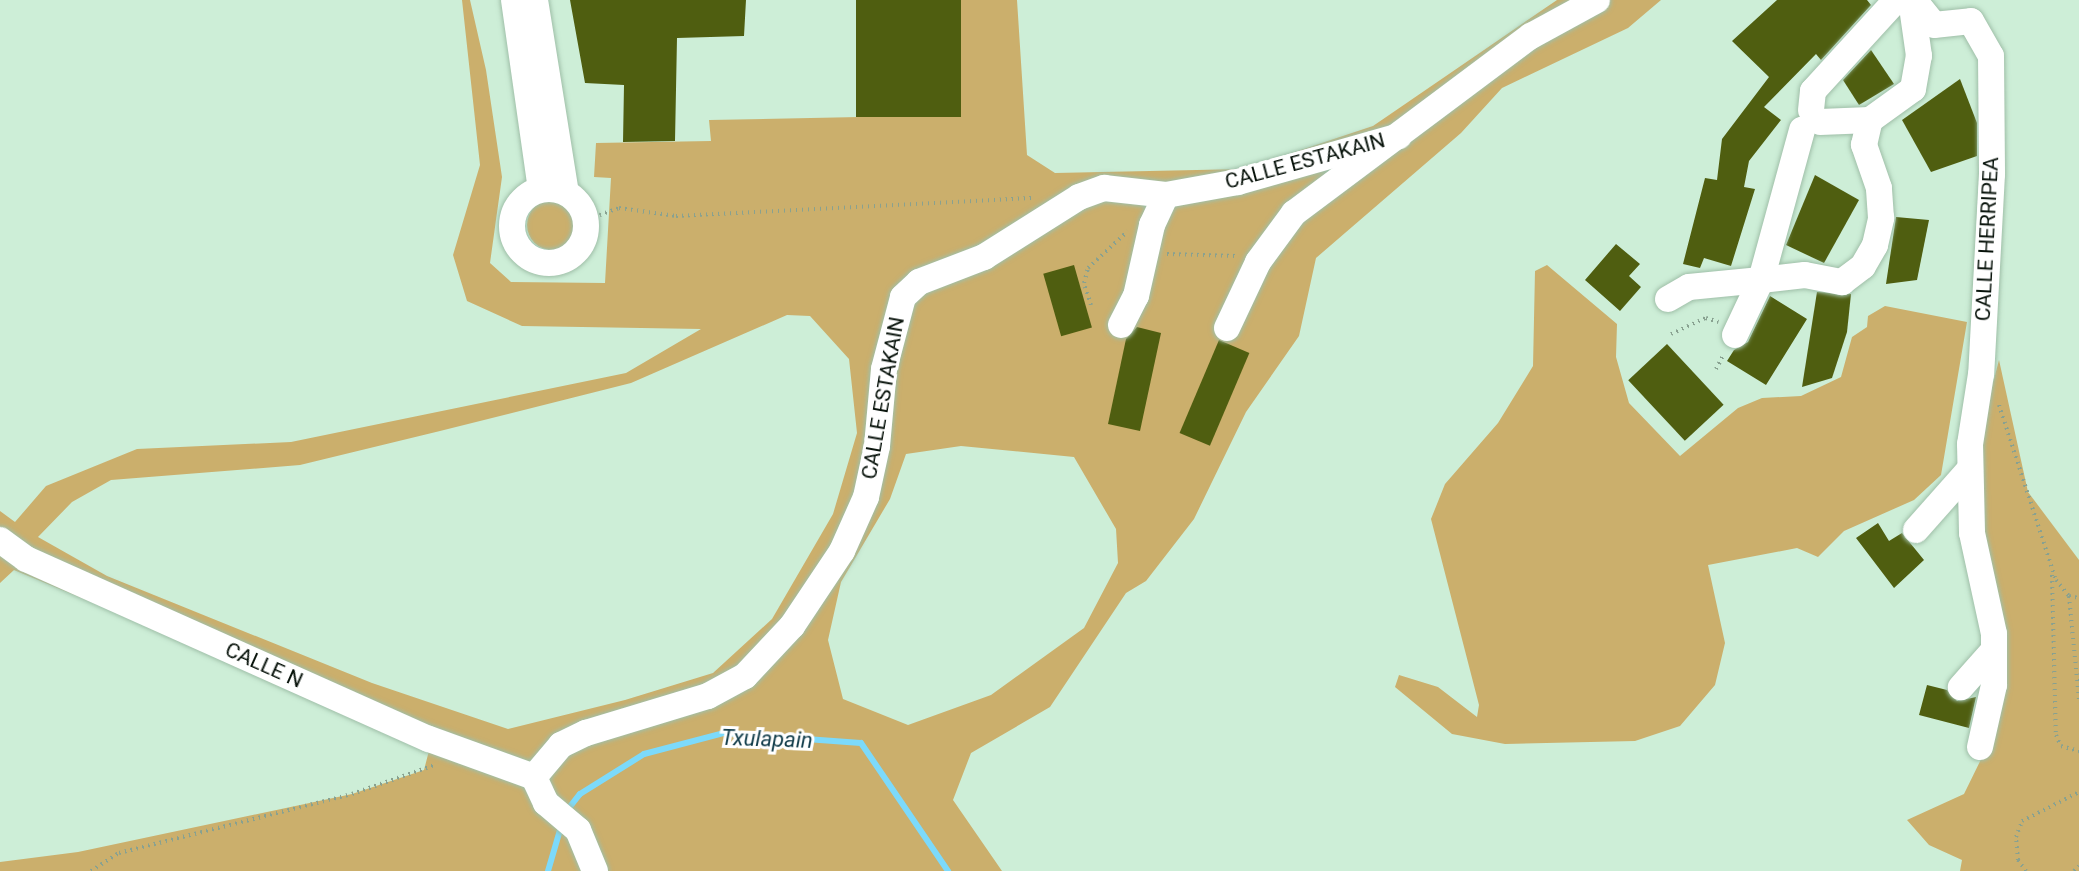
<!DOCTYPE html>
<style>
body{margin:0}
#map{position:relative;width:2079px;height:871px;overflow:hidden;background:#cdeed7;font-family:Roboto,sans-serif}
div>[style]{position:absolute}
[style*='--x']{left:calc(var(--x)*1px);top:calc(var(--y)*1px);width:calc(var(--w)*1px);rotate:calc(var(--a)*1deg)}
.green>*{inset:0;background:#cbaf6c}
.round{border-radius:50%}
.stream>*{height:6px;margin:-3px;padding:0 3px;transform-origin:3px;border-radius:3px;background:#7cdafb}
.building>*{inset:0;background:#4f5e10;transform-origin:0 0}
.path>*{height:4px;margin-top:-2px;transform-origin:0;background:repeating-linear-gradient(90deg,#88a190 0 1.5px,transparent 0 6px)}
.roads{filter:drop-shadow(0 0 2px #9fbfa8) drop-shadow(0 0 2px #9fbfa8)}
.minor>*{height:26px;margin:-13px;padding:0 13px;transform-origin:13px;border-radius:13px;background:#fff}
.minor>.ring{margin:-13px;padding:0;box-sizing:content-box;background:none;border:26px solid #fff;border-radius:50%}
span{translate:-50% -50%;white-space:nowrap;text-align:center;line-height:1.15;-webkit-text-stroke:6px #fff;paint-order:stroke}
.street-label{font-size:21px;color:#061109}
.water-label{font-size:22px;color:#123d4b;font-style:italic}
</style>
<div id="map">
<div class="green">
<i style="clip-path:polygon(evenodd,462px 0,470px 0,486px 70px,502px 177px,490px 263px,511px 282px,605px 283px,611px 178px,594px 177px,596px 143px,711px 141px,709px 120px,957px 115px,961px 0,1017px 0,1027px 155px,1055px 173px,1244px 169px,1373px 126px,1557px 0,1661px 0,1628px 28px,1502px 88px,1461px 133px,1316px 258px,1299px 336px,1246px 412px,1194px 519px,1146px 581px,1126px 593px,1050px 707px,971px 753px,953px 800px,1002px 871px,0 871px,0 862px,78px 852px,352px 794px,424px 770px,431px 743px,14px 570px,0 583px,0 511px,15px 522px,46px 486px,137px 449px,291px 442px,626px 373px,701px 329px,522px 326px,467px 301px,453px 255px,480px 165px,462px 0,787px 315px,810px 316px,849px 359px,857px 433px,833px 514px,772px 619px,713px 673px,625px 700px,508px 729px,372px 683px,107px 576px,38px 537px,72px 502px,111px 480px,300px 465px,440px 431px,631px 383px,787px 315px,462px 0,961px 446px,1074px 457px,1116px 529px,1118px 563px,1084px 628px,991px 695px,908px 725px,843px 699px,828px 640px,841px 582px,890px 499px,906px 454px,961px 446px)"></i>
<i class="round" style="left:527px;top:200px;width:50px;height:50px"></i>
<i style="clip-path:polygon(1547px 265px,1617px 324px,1616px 357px,1629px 403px,1680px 456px,1738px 408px,1762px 398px,1801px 396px,1841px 377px,1852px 337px,1867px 327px,1868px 316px,1885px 306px,1967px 322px,1941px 475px,1914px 500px,1844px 531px,1818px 557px,1797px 548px,1708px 565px,1725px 643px,1715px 685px,1680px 726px,1635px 741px,1505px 744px,1452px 734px,1395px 687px,1399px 675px,1438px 687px,1477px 717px,1479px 705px,1431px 519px,1445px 484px,1498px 423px,1533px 366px,1535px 271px)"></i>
<i style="clip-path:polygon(1999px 360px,2028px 492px,2079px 560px,2079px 871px,1960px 871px,1962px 860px,1929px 845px,1907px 820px,1964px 794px,1990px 741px,1982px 425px)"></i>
</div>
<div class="stream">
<i style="--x:565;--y:813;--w:24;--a:-52"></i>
<i style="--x:580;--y:794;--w:75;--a:-32"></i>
<i style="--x:644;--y:754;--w:83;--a:-14.7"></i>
<i style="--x:724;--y:733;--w:137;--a:4.2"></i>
<i style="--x:861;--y:743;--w:155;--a:55.8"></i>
<i style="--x:548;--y:871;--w:50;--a:-73.7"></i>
</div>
<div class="building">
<i style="clip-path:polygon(570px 0,746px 0,744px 36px,677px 38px,675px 141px,623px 142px,624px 85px,585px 83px)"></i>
<i style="left:856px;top:0;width:105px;height:117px"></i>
<i style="clip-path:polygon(1777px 0,1867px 0,1871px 5px,1821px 60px,1816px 54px,1764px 107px,1781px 120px,1749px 161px,1744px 187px,1755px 189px,1731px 266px,1704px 258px,1700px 268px,1683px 264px,1705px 178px,1717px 180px,1722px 139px,1769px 77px,1732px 41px)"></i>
<i style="clip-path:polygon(1871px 50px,1894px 84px,1859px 105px,1843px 80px)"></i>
<i style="clip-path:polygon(1960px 79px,1977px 123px,1977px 156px,1931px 172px,1902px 120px)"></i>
<i style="clip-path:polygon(1815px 175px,1859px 200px,1824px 263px,1786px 245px)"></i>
<i style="clip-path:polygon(1896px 217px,1929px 220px,1917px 280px,1886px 284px)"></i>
<i style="clip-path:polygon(1616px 244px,1640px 264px,1629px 276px,1641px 287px,1620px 311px,1585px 280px)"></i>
<i style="left:1074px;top:265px;width:65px;height:32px;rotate:74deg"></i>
<i style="clip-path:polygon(1817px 292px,1851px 294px,1847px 332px,1832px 378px,1802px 387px)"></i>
<i style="clip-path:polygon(1770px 296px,1807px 319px,1766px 385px,1727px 361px,1734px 350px,1748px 342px)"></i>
<i style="clip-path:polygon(1137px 327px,1161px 333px,1140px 431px,1108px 424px,1126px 339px)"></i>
<i style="left:1219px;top:340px;width:33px;height:101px;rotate:23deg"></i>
<i style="left:1667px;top:344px;width:83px;height:53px;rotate:47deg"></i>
<i style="clip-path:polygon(1878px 523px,1889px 541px,1902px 533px,1924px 560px,1894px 588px,1856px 538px)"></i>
<i style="clip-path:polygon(1927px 685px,1947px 690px,1957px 701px,1976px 697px,1969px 728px,1919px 715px)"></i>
</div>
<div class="path">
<i style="--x:587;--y:225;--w:11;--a:-49"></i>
<i style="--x:594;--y:217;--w:27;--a:-20"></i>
<i style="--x:619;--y:208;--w:58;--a:8"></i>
<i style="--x:676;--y:216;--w:357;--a:-2.9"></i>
<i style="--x:1167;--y:254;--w:70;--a:1.6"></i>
<i style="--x:1091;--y:305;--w:23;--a:-108"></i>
<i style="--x:1084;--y:283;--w:16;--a:-75"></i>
<i style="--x:1088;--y:268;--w:54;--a:-42.8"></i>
<i style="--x:1671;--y:334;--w:38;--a:-25"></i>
<i style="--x:1706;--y:318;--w:13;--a:18"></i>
<i style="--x:1716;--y:369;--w:17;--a:-62"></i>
<i style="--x:1999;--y:405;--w:184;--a:72"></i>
<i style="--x:2056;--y:580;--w:21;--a:51"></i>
<i style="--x:2069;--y:596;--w:10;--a:11"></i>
<i style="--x:2052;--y:575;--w:160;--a:88.6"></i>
<i style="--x:2056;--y:735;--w:12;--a:66"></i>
<i style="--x:2061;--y:746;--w:19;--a:16"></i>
<i style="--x:2069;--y:596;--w:104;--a:84.5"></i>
<i style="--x:91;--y:871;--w:33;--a:-33"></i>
<i style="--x:119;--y:853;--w:240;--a:-14.2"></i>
<i style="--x:352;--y:794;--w:88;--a:-19.3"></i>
<i style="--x:2026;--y:871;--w:14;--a:-126"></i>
<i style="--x:2018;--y:860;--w:23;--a:-95"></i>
<i style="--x:2016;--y:837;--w:17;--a:-69"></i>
<i style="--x:2022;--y:821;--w:64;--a:-27"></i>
<i style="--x:2074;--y:871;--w:7;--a:-45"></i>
</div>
<div class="roads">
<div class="minor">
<i style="--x:514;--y:0;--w:191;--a:81.9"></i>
<i style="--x:535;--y:0;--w:195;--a:80.9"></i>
<i style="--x:1914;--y:0;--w:32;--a:51"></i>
<i style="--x:1934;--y:25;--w:37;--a:-6"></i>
<i style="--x:1971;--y:21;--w:40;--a:60.3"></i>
<i style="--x:1991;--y:56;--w:118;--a:89.5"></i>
<i style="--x:1992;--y:174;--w:200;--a:93.1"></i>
<i style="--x:1981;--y:374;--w:71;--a:98.9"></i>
<i style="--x:1970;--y:444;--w:89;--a:88.7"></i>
<i style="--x:1972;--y:533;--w:103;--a:77.7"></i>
<i style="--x:1994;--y:634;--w:16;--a:90"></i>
<i style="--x:1994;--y:650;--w:50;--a:131.7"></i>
<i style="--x:1811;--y:110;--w:19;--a:-84"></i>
<i style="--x:1813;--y:91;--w:123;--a:-47.6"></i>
<i style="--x:1820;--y:122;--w:50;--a:-2.3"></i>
<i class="ring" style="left:512px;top:189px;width:48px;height:48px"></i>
<i style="--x:1668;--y:299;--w:24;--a:-30"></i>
<i style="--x:1689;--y:287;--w:72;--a:-5.6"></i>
<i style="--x:1761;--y:280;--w:156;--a:-74.7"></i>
<i style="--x:1121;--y:325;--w:33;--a:-63"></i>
<i style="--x:1136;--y:296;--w:73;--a:-77.3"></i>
<i style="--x:1152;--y:225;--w:33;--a:-65"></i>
<i style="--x:1227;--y:328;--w:73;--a:-64.8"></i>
<i style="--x:1258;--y:262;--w:61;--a:-53.7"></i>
<i style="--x:1294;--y:213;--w:296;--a:-36.8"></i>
<i style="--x:1531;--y:36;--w:75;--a:-28.6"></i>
<i style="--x:1735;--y:335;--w:61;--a:-64.7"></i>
<i style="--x:1761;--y:280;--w:44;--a:-6.5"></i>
<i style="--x:1805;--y:275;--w:38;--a:11"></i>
<i style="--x:1842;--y:282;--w:26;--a:-37"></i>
<i style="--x:1863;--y:266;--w:24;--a:-60"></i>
<i style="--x:1875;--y:245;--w:28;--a:-77"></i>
<i style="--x:1881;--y:218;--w:30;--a:-94"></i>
<i style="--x:1879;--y:188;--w:46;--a:-109.2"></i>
<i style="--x:1864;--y:145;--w:26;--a:-77"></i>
<i style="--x:1870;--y:120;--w:53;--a:-35.8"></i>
<i style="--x:1913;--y:89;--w:34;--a:-80"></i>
<i style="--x:1919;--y:56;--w:57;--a:-98.1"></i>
<i style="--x:1916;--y:530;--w:81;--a:-48.5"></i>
<i style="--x:0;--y:540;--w:32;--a:36"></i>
<i style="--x:26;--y:559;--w:441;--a:24.1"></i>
<i style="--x:429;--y:739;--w:112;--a:19.9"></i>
<i style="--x:1980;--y:747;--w:64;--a:-77.3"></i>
<i style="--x:1994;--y:685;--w:35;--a:-90"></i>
<i style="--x:595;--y:871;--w:44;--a:-112.5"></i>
<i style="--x:578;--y:830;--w:42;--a:-139.8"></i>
<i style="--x:546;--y:803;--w:29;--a:-115"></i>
<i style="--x:534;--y:777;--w:42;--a:-49.8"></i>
<i style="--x:561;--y:745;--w:28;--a:-26"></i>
<i style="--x:586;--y:733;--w:127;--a:-16.9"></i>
<i style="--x:708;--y:696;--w:42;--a:-28.4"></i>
<i style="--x:745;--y:676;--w:69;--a:-46.8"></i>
<i style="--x:792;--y:626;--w:90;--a:-56.3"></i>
<i style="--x:842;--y:551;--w:59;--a:-66"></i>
<i style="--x:866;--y:497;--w:52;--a:-77.8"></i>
<i style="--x:877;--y:446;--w:77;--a:-84.8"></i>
<i style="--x:884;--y:369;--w:74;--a:-75.2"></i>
<i style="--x:903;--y:297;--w:22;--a:-43"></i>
<i style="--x:919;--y:282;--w:70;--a:-21"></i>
<i style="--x:984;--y:257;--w:112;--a:-32.3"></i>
<i style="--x:1079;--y:197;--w:27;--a:-20"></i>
<i style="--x:1104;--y:188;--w:62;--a:6.4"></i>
<i style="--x:1166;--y:195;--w:73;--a:-10.2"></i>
<i style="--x:1238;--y:182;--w:167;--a:-15.9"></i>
</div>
</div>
<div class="street-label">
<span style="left:1305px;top:161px;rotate:-15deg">CALLE ESTAKAIN</span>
<span style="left:1987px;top:239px;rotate:-87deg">CALLE HERRIPEA</span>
<span style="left:883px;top:398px;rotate:-80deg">CALLE ESTAKAIN</span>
<span style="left:264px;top:665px;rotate:24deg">CALLE N</span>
</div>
<div class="water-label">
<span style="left:767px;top:739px;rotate:2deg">Txulapain</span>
</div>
</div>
